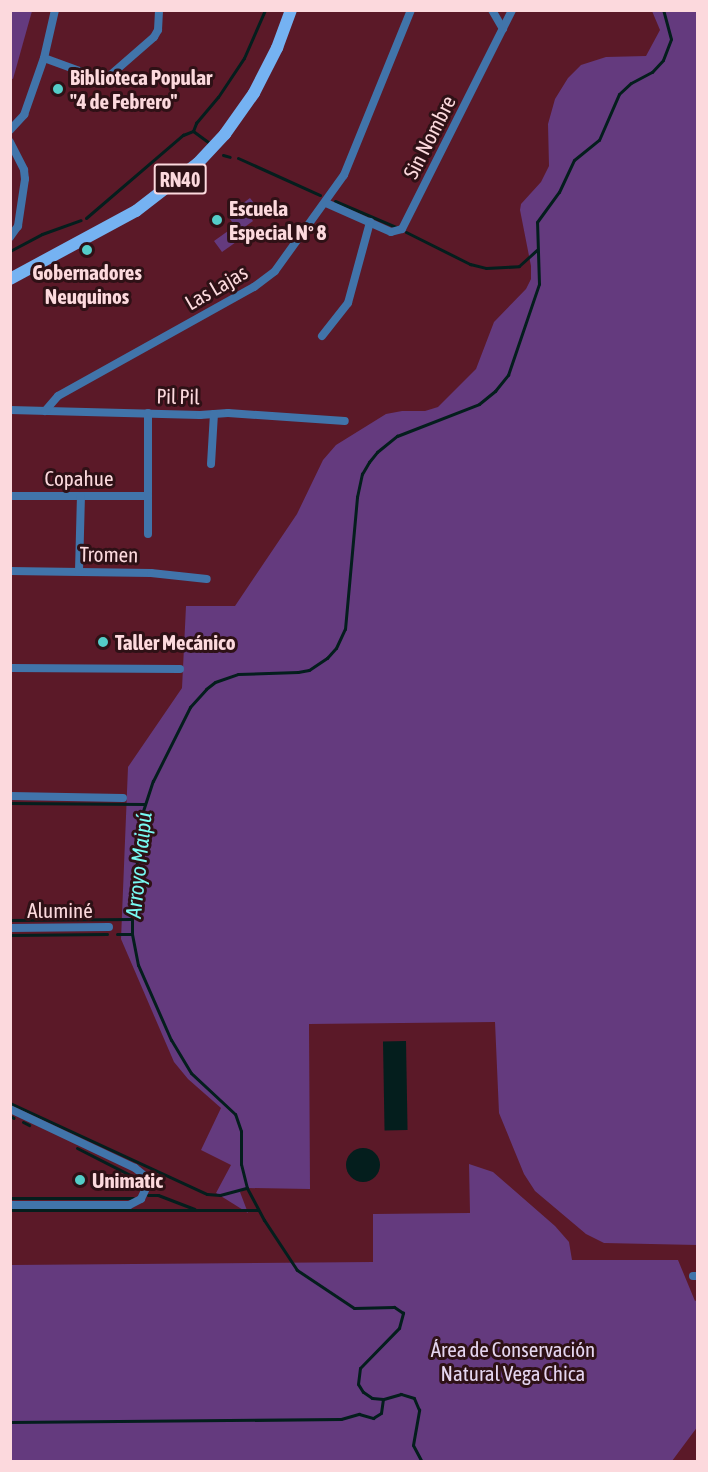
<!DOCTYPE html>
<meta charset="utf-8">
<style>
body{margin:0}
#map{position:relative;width:708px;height:1472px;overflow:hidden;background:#5b1928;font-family:"Asap Condensed",sans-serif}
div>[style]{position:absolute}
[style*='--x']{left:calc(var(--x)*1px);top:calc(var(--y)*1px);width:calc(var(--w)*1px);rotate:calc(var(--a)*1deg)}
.green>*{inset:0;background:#643a7e}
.water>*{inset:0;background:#041e1d;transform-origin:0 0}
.round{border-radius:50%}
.stream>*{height:3px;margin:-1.5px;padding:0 1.5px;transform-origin:1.5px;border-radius:1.5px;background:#041e1d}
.minor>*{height:8px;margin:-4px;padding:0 4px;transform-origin:4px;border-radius:4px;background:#4174aa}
.primary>*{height:12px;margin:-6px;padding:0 6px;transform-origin:6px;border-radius:6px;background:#75b2f2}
.dots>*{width:16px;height:16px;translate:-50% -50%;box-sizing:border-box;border:3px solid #2e1116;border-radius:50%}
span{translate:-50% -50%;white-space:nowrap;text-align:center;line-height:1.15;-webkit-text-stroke:6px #2e1116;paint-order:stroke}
.shield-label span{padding:2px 4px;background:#2e1116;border:2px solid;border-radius:4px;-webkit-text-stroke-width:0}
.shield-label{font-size:20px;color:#fcd9dd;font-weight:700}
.poi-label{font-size:21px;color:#fcd9dd;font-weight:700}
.left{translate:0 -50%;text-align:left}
.street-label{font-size:21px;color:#fcd9dd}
.park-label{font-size:21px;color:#e5d6f0}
.water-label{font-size:22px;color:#78faf3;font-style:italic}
.frame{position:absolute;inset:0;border:12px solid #fcd9dd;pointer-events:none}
</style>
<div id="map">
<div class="green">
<i style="clip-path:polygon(10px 11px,32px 11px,13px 79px,10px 78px)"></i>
<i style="clip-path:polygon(652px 11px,697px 11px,697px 1245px,604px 1243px,586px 1234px,535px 1191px,524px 1174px,499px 1113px,495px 1022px,309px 1024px,310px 1189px,247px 1188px,240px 1192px,248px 1213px,216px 1193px,231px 1165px,201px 1150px,221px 1108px,188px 1079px,174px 1062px,121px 939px,128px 767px,182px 688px,186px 606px,235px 606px,297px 514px,323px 460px,336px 445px,386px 414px,402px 411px,425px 411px,438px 407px,476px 369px,494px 322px,526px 289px,531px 279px,531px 266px,520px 210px,521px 204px,541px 182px,549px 166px,548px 124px,555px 99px,568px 78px,581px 65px,606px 57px,646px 56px,660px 30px)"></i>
<i style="clip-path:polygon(250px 198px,257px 207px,248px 214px,253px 221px,242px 229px,246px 235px,222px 252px,214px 241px,235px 226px,227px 215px)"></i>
<i style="clip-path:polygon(469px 1164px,493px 1172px,555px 1226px,569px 1242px,572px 1260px,678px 1260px,695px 1301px,697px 1300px,698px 1426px,672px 1461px,11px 1461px,11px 1265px,373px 1262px,373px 1214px,470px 1213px)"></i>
</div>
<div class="water">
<i style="left:406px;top:1041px;width:89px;height:23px;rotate:89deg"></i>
<i class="round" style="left:346px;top:1148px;width:34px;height:34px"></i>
</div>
<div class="stream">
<i style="--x:193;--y:131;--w:9;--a:-69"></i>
<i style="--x:196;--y:123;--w:34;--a:-50"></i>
<i style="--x:218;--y:97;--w:47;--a:-56.3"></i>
<i style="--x:244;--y:58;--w:52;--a:-66.4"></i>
<i style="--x:193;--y:131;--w:19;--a:36"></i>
<i style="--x:223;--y:155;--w:7;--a:16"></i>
<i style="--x:238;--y:158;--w:90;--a:24.3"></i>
<i style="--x:335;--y:201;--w:66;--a:23.1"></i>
<i style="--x:86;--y:218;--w:128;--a:-40.6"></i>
<i style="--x:183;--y:135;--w:11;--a:-22"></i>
<i style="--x:406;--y:232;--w:72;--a:26.6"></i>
<i style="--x:470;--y:264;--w:16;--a:14"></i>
<i style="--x:486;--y:268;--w:33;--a:-3"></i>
<i style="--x:519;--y:266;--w:24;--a:-42"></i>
<i style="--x:10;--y:251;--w:36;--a:-28"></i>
<i style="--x:42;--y:234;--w:41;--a:-19.7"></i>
<i style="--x:10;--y:803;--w:134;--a:0.4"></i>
<i style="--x:10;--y:920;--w:122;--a:-0.5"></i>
<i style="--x:117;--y:934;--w:15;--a:0"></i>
<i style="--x:10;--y:935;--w:97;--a:-0.6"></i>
<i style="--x:10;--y:1103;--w:217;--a:24.8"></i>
<i style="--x:207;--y:1194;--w:13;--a:4"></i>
<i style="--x:220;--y:1195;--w:28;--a:-15"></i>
<i style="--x:10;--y:1116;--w:4;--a:27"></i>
<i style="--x:23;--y:1122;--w:7;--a:27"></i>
<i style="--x:77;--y:1148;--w:62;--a:27"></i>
<i style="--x:148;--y:1195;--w:10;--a:0"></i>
<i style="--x:158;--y:1195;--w:39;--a:21"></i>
<i style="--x:10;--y:1198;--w:123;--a:0"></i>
<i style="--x:10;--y:1210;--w:248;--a:0"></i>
<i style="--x:10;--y:1422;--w:331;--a:-0.5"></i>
<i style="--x:341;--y:1419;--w:19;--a:-16"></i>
<i style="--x:359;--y:1414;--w:15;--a:16"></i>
<i style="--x:373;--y:1418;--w:9;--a:-32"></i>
<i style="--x:381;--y:1413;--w:14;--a:-82"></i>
<i style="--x:422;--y:1462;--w:19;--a:-118"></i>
<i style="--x:413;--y:1445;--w:36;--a:-80"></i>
<i style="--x:419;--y:1410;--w:13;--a:-113"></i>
<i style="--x:414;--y:1398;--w:14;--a:-163"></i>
<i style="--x:401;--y:1394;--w:19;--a:164"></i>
<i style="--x:383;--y:1399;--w:11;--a:-175"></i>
<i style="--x:372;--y:1398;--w:11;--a:-146"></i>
<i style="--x:363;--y:1392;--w:9;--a:-122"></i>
<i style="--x:358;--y:1384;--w:16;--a:-83"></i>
<i style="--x:360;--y:1368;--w:56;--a:-45.7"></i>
<i style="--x:399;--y:1328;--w:16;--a:-75"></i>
<i style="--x:403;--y:1313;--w:11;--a:-146"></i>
<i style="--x:394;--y:1307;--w:40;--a:178.6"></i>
<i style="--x:354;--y:1308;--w:69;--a:-146.3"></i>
<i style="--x:297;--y:1270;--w:60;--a:-123.4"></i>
<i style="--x:264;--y:1220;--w:36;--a:-118"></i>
<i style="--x:247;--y:1188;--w:25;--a:-104"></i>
<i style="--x:241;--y:1164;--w:33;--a:-90"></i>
<i style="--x:241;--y:1131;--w:18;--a:-109"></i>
<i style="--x:235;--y:1114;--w:60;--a:-137"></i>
<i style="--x:191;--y:1073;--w:39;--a:-121"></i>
<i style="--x:171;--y:1040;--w:82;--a:-113.7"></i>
<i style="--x:138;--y:965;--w:32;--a:-101"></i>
<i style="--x:132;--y:934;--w:26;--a:-90"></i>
<i style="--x:132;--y:908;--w:95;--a:-83.9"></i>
<i style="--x:142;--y:814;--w:35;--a:-72"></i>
<i style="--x:153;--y:781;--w:83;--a:-63.4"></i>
<i style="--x:190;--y:707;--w:24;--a:-48"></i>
<i style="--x:206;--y:689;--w:11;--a:-38"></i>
<i style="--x:215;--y:682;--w:24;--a:-19"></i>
<i style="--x:238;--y:674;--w:60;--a:-1.9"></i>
<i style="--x:298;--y:672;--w:11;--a:-10"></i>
<i style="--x:309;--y:670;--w:22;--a:-34"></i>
<i style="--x:327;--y:658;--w:13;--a:-48"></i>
<i style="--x:336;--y:648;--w:21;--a:-65"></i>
<i style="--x:345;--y:629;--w:133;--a:-84.8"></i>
<i style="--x:357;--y:497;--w:24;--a:-78"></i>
<i style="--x:362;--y:474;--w:14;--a:-60"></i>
<i style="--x:369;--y:462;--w:13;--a:-51"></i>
<i style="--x:377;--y:452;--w:26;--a:-39"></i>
<i style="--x:397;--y:436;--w:88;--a:-21.3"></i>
<i style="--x:479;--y:404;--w:21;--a:-39"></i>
<i style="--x:495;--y:391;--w:21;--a:-51"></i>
<i style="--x:508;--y:375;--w:96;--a:-71.2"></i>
<i style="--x:539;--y:284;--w:62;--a:-91.8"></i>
<i style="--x:537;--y:222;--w:37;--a:-54"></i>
<i style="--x:559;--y:192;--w:35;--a:-65"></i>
<i style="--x:574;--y:160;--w:32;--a:-39"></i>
<i style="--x:599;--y:140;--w:50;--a:-66.5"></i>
<i style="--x:619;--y:94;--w:16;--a:-43"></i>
<i style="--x:631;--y:83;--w:24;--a:-28"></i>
<i style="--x:652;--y:72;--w:16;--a:-47"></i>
<i style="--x:663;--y:60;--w:22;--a:-69"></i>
<i style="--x:671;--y:39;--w:30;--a:-105"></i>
</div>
<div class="minor">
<i style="--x:492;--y:10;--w:22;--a:60"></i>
<i style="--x:44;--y:58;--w:59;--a:20"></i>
<i style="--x:99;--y:78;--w:8;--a:0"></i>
<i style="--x:107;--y:78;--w:62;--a:-41.1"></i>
<i style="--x:154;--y:37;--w:8;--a:-60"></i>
<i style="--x:158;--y:30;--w:20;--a:-87"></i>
<i style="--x:10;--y:130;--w:21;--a:-47"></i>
<i style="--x:24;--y:115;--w:60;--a:-70.7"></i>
<i style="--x:44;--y:58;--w:49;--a:-77.1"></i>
<i style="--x:10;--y:142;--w:31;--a:63"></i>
<i style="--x:24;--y:170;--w:9;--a:84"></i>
<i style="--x:25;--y:179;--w:48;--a:98.5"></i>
<i style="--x:18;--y:226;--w:14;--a:126"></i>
<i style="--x:326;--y:203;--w:71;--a:24"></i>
<i style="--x:391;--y:232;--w:11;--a:-15"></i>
<i style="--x:402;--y:229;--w:245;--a:-63.3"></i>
<i style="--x:322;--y:336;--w:42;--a:-51.8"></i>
<i style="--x:348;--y:303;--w:84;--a:-74.8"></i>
<i style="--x:10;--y:410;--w:190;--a:1.5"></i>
<i style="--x:200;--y:415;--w:28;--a:-4"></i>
<i style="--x:228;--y:413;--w:117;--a:3.9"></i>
<i style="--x:45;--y:411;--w:20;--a:-49"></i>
<i style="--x:58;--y:396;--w:224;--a:-29.1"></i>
<i style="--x:254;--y:287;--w:26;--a:-37"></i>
<i style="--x:275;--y:271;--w:118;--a:-54.3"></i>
<i style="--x:344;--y:175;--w:178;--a:-67.9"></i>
<i style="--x:148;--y:413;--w:121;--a:90"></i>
<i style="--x:211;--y:464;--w:50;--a:-86.6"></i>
<i style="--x:10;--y:496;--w:138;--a:0"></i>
<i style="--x:10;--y:571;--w:141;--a:0.8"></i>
<i style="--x:151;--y:573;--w:56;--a:6.1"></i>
<i style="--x:79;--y:571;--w:75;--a:-88.5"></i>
<i style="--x:10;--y:668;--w:170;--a:0.3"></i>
<i style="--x:10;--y:796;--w:113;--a:1"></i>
<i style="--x:10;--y:928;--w:99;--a:-0.6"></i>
<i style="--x:10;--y:1109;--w:138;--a:25.3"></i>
<i style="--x:135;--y:1168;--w:14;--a:39"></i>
<i style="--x:146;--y:1177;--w:9;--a:84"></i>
<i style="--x:147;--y:1186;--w:14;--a:115"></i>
<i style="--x:141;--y:1199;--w:13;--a:153"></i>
<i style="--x:129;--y:1205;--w:119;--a:180"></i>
<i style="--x:693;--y:1276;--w:5;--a:0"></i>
</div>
<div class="primary">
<i style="--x:10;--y:279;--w:143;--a:-28.4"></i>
<i style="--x:136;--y:211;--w:78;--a:-37.7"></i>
<i style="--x:198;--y:163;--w:40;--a:-47"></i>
<i style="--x:225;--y:134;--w:50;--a:-54.7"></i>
<i style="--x:254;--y:93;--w:51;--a:-62.9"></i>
<i style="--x:277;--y:48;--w:40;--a:-69.8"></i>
</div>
<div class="dots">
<i style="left:58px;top:89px;background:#54cdc8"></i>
<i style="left:217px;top:220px;background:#54cdc8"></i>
<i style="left:87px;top:250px;background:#54cdc8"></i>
<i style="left:103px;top:642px;background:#54cdc8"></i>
<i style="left:80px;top:1180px;background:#54cdc8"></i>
</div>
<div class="shield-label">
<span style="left:180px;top:179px">RN40</span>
</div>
<div class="poi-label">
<span class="left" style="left:70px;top:89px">Biblioteca Popular<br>"4 de Febrero"</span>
<span class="left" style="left:229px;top:220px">Escuela<br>Especial N° 8</span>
<span style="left:87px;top:284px">Gobernadores<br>Neuquinos</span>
<span class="left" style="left:115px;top:642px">Taller Mecánico</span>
<span class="left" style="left:92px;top:1180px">Unimatic</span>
</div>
<div class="street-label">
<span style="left:429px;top:137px;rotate:-63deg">Sin Nombre</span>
<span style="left:216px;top:287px;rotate:-30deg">Las Lajas</span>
<span style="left:178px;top:396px;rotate:1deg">Pil Pil</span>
<span style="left:79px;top:478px">Copahue</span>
<span style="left:109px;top:554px;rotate:1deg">Tromen</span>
<span style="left:60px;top:910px">Aluminé</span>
</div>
<div class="park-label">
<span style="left:513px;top:1361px">Área de Conservación<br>Natural Vega Chica</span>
</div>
<div class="water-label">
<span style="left:139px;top:865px;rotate:-84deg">Arroyo Maipú</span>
</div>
<div class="frame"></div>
</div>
